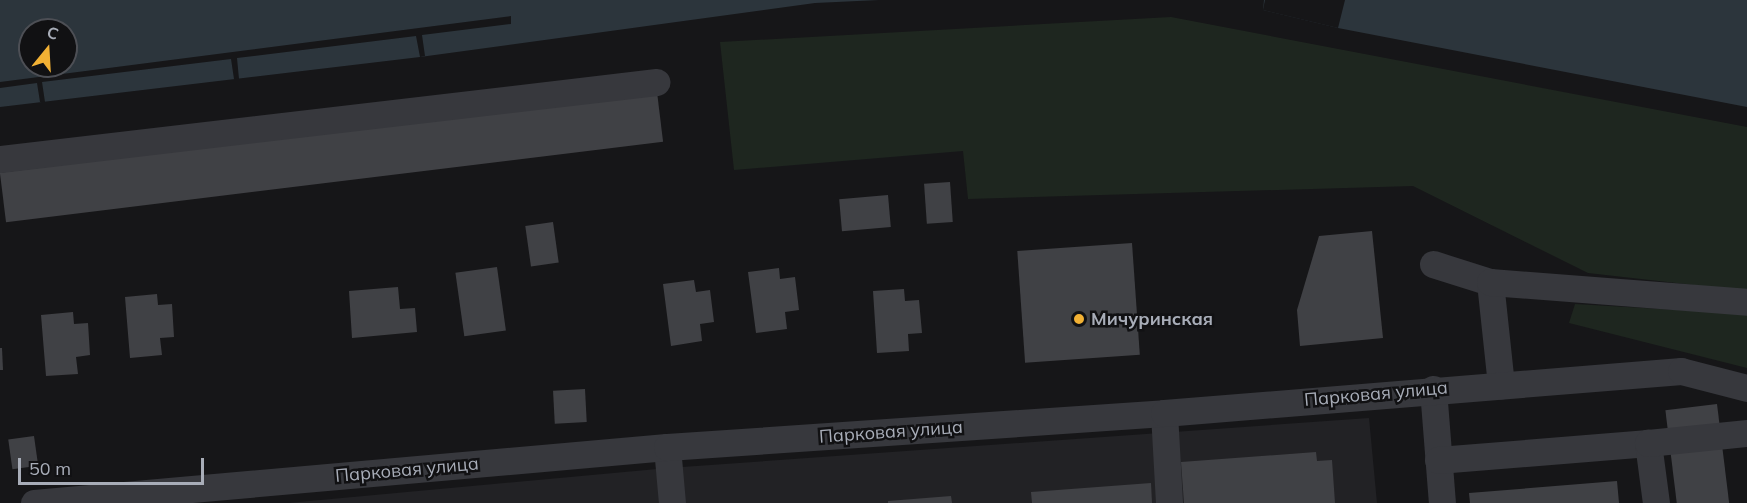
<!DOCTYPE html>
<meta charset="utf-8">
<style>
body{margin:0}
#map{position:relative;width:1747px;height:503px;overflow:hidden;background:#161618;font-family:Mulish,sans-serif}
div>[style]{position:absolute}
[style*='--x']{left:calc(var(--x)*1px);top:calc(var(--y)*1px);width:calc(var(--w)*1px);rotate:calc(var(--a)*1deg)}
.built>*{inset:0;background:#222225}
.green>*{inset:0;background:#1e261f}
.water>*{inset:0;background:#2c353c}
.pier>*{inset:0;background:#161618}
.building>*{inset:0;background:#404145;transform-origin:0 0}
.minor>*{height:27px;margin:-13.5px;padding:0 13.5px;transform-origin:13.5px;border-radius:13.5px;background:#37383d}
.dots>*{width:16px;height:16px;translate:-50% -50%;box-sizing:border-box;border:3px solid #111113;border-radius:50%}
span{translate:-50% -50%;white-space:nowrap;text-align:center;line-height:1.15;-webkit-text-stroke:5px #111113;paint-order:stroke}
.poi-label{font-size:18px;color:#a8adb8;font-weight:700}
.left{translate:0 -50%;text-align:left}
.street-label{font-size:18px;color:#a8adb8}
.north{position:absolute;left:18px;top:18px;width:60px;height:60px;box-sizing:border-box;background:#111113;border:2px solid #4d4f55;border-radius:50%;rotate:18deg;font-size:16px;font-weight:700;line-height:24px;text-align:center;color:#a8adb8}
.north::after{content:'';display:block;margin:auto;width:21px;height:27px;background:#f2b134;clip-path:polygon(50% 0,100% 100%,50% 72%,0 100%)}
.scale{position:absolute;left:18px;top:458px;width:186px;height:27px;box-sizing:border-box;border:3px solid #a8adb8;border-top:0;padding-left:8px;font-size:18px;line-height:21px;white-space:nowrap;color:#a8adb8;-webkit-text-stroke:4px #111113;paint-order:stroke}
</style>
<div id="map">
<div class="built">
<i style="clip-path:polygon(1369px 418px,1377px 503px,288px 503px,668px 468px)"></i>
</div>
<div class="green">
<i style="clip-path:polygon(1171px 17px,1747px 127px,1747px 291px,1588px 273px,1413px 186px,968px 199px,963px 151px,734px 170px,720px 42px)"></i>
<i style="clip-path:polygon(1575px 304px,1747px 314px,1747px 368px,1569px 323px)"></i>
</div>
<div class="water">
<i style="clip-path:polygon(evenodd,0 0,879px 0,815px 3px,420px 57px,0 107px,0 0,30px 30px,66px 30px,66px 66px,30px 66px,30px 30px)"></i>
<i style="clip-path:polygon(1264px 0,1747px 0,1747px 107px,1338px 28px,1263px 10px)"></i>
</div>
<div class="pier">
<i style="clip-path:polygon(1265px 0,1345px 0,1338px 28px,1263px 10px)"></i>
<i style="clip-path:polygon(511px 16px,511px 24px,422px 35px,425px 56px,420px 57px,416px 36px,237px 58px,239px 79px,234px 79px,231px 59px,42px 82px,45px 102px,40px 102px,37px 83px,0 88px,0 82px)"></i>
</div>
<div class="building">
<i style="left:657px;top:92px;width:50px;height:662px;rotate:83deg"></i>
<i style="left:950px;top:182px;width:40px;height:26px;rotate:86deg"></i>
<i style="left:888px;top:195px;width:32px;height:49px;rotate:85deg"></i>
<i style="left:553px;top:222px;width:41px;height:28px;rotate:82deg"></i>
<i style="clip-path:polygon(1372px 231px,1383px 338px,1300px 346px,1297px 310px,1319px 236px)"></i>
<i style="left:1132px;top:243px;width:112px;height:115px;rotate:86deg"></i>
<i style="left:497px;top:267px;width:64px;height:42px;rotate:82deg"></i>
<i style="clip-path:polygon(779px 268px,780px 279px,795px 277px,799px 310px,785px 312px,787px 329px,756px 333px,748px 272px)"></i>
<i style="clip-path:polygon(694px 280px,696px 292px,710px 290px,714px 322px,700px 324px,702px 341px,671px 346px,663px 284px)"></i>
<i style="clip-path:polygon(398px 287px,400px 309px,415px 308px,417px 332px,352px 338px,349px 291px)"></i>
<i style="clip-path:polygon(904px 289px,905px 301px,919px 300px,922px 333px,908px 334px,909px 351px,877px 353px,873px 291px)"></i>
<i style="clip-path:polygon(157px 294px,158px 305px,172px 304px,174px 337px,160px 338px,162px 355px,130px 358px,125px 297px)"></i>
<i style="clip-path:polygon(73px 312px,74px 324px,88px 323px,90px 355px,76px 357px,78px 374px,46px 376px,41px 315px)"></i>
<i style="clip-path:polygon(0 348px,2px 348px,3px 370px,0 370px)"></i>
<i style="left:585px;top:389px;width:33px;height:32px;rotate:87deg"></i>
<i style="left:1717px;top:404px;width:100px;height:52px;rotate:83deg"></i>
<i style="left:34px;top:436px;width:30px;height:26px;rotate:82deg"></i>
<i style="clip-path:polygon(1316px 452px,1317px 461px,1332px 460px,1335px 503px,1184px 503px,1181px 462px)"></i>
<i style="clip-path:polygon(1617px 481px,1619px 503px,1470px 503px,1469px 493px)"></i>
<i style="clip-path:polygon(1151px 483px,1152px 503px,1032px 503px,1031px 492px)"></i>
<i style="clip-path:polygon(951px 496px,952px 503px,888px 503px,888px 501px)"></i>
</div>
<div class="minor">
<i style="--x:0;--y:159;--w:661;--a:-6.69"></i>
<i style="--x:1433;--y:264;--w:60;--a:17.5"></i>
<i style="--x:1490;--y:282;--w:104;--a:83.9"></i>
<i style="--x:1490;--y:282;--w:258;--a:4.4"></i>
<i style="--x:1433;--y:389;--w:114;--a:85.5"></i>
<i style="--x:1164;--y:413;--w:90;--a:86.8"></i>
<i style="--x:667;--y:447;--w:56;--a:84.9"></i>
<i style="--x:1438;--y:460;--w:211;--a:-4.6"></i>
<i style="--x:34;--y:503;--w:635;--a:-5.06"></i>
<i style="--x:667;--y:447;--w:498;--a:-3.9"></i>
<i style="--x:1164;--y:413;--w:519;--a:-4.64"></i>
<i style="--x:1681;--y:371;--w:68;--a:14.4"></i>
<i style="--x:1656;--y:503;--w:61;--a:-97.6"></i>
<i style="--x:1648;--y:443;--w:100;--a:-5.8"></i>
</div>
<div class="dots">
<i style="left:1079px;top:319px;background:#f2b134"></i>
</div>
<div class="poi-label">
<span class="left" style="left:1091px;top:319px">Мичуринская</span>
</div>
<div class="street-label">
<span style="left:1376px;top:394px;rotate:-5deg">Парковая улица</span>
<span style="left:891px;top:432px;rotate:-4deg">Парковая улица</span>
<span style="left:407px;top:470px;rotate:-5deg">Парковая улица</span>
</div>
<div class="north">С</div>
<div class="scale">50 m</div>
</div>
